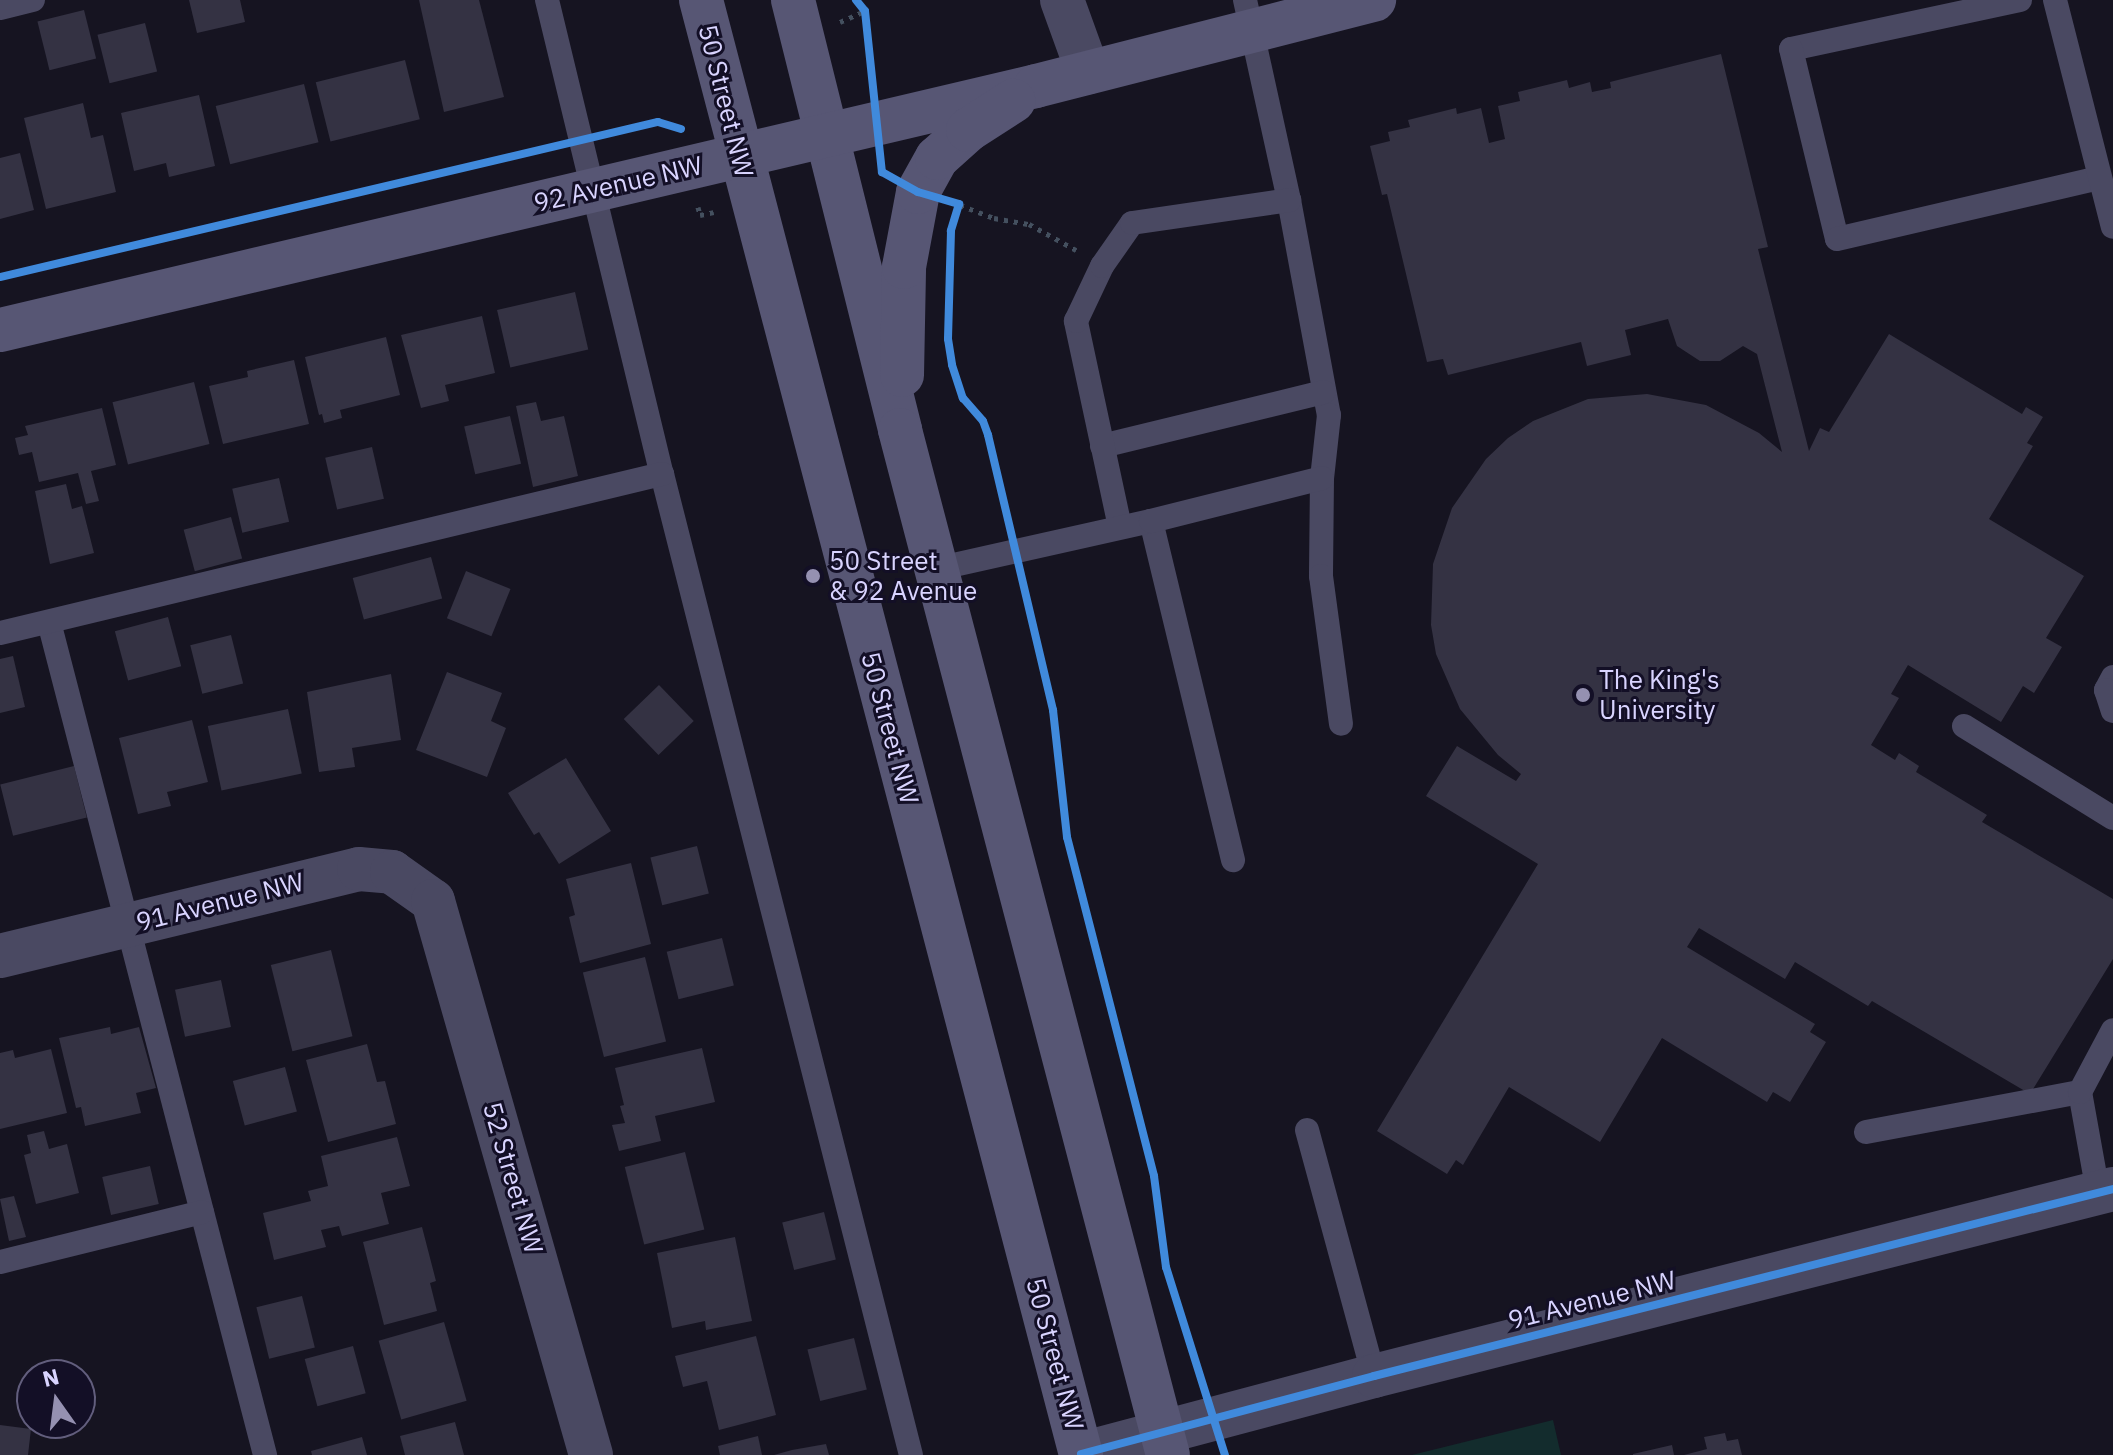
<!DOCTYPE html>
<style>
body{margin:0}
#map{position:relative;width:2113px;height:1455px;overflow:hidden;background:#161421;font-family:"IBM Plex Sans",sans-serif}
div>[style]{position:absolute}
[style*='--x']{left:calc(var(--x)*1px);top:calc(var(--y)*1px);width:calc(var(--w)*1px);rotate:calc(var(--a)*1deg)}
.green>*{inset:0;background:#132c2d}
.building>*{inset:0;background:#343243;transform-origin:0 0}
.path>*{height:5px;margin-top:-2.5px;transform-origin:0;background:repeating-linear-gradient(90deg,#44505f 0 4px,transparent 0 10px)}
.lane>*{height:24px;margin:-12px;padding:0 12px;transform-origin:12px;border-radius:12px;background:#4a4962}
.street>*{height:44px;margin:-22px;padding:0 22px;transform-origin:22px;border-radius:22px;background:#4a4962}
.secondary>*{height:44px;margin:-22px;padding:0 22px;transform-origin:22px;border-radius:22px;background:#575674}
.cycleway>*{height:8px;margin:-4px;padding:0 4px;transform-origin:4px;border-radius:4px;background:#408adc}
.dots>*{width:22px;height:22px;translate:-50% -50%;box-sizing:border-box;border:4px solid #130f26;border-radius:50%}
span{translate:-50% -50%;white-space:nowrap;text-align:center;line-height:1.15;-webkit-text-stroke:6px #130f26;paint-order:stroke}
.street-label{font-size:26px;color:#d9d4ff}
.poi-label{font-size:26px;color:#d9d4ff}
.left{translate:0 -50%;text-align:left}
.north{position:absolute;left:16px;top:1359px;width:80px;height:80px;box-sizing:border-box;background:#130f26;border:2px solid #625e7d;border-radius:50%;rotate:346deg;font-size:22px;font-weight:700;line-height:32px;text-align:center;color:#d9d4ff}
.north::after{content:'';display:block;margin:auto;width:28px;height:36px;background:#9591b1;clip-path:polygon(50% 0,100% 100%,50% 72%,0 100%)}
</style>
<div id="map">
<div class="green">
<i style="clip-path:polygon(1553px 1420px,1561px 1455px,1412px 1455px)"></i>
</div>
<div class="building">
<i style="clip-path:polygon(189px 0,240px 0,245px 22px,197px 33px)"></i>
<i style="clip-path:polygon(419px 0,479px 0,504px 97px,444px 112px)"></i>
<i style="left:84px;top:10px;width:50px;height:48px;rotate:76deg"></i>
<i style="left:145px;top:23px;width:50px;height:49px;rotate:76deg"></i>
<i style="clip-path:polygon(1721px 54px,1768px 247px,1758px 249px,1809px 451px,1820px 428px,1829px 432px,1889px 334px,2022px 414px,2026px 407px,2043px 417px,2027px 443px,2033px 446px,1989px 519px,2084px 576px,2046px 638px,2062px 647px,2034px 693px,2023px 686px,2001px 722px,1908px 665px,1891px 694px,1899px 698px,1871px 745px,1895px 760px,1899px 753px,1919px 766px,1916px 772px,1987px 815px,1982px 822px,2113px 899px,2113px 959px,2030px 1094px,1872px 1001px,1868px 1006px,1795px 962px,1785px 979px,1699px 928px,1687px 947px,1815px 1024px,1810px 1032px,1826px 1042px,1790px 1102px,1773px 1092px,1767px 1102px,1662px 1038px,1600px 1142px,1509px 1087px,1463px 1165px,1456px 1160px,1447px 1174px,1377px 1131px,1538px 864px,1426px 796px,1457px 746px,1516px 781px,1521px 774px,1498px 755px,1460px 709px,1436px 654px,1431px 625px,1433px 564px,1452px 508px,1486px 459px,1508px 438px,1533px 421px,1588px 399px,1647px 394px,1706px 405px,1759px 433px,1782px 452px,1757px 354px,1743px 346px,1720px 361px,1700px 361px,1677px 346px,1668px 319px,1625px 330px,1631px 355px,1587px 366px,1581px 342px,1448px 375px,1443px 359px,1427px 362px,1387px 194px,1382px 195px,1370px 146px,1390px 141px,1388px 132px,1410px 127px,1408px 120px,1456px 108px,1457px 114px,1481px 108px,1489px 143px,1505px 139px,1498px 106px,1520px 101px,1518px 92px,1567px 80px,1569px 88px,1590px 82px,1592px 92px,1611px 88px,1610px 82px)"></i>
<i style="left:405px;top:60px;width:61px;height:92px;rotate:76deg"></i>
<i style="left:304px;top:84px;width:60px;height:91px;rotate:76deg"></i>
<i style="clip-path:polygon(199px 95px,215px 166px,169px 177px,166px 163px,134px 171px,121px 113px)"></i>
<i style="clip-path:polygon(83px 103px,91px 138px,103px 135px,116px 192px,46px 209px,24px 118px)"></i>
<i style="clip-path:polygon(20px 153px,34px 210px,0 219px,0 158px)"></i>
<i style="left:575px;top:292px;width:59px;height:80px;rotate:77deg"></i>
<i style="clip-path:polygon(482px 316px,495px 373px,445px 385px,449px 401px,421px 408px,401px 335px)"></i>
<i style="clip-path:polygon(386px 337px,400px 395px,340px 410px,342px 418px,324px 423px,322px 414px,319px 415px,305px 357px)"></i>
<i style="clip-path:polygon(294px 360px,309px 424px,223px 444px,209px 386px,248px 377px,247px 371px)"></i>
<i style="left:194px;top:382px;width:64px;height:84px;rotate:76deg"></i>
<i style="clip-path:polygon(536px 402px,541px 421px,564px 416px,578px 476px,533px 487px,516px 406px)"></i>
<i style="clip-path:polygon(102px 408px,116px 465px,91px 471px,99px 501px,86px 504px,78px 473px,39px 482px,32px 452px,19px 455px,15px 438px,28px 435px,25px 426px)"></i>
<i style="left:510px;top:416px;width:49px;height:47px;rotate:77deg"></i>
<i style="left:372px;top:447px;width:53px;height:48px;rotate:77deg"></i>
<i style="left:279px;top:478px;width:45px;height:48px;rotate:77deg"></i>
<i style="clip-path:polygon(66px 484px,72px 509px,82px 506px,94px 553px,50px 564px,35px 491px)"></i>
<i style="left:231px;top:517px;width:43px;height:49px;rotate:75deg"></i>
<i style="left:431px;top:557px;width:43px;height:81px;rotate:75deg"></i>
<i style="left:466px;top:571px;width:48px;height:51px;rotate:22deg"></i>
<i style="left:168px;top:617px;width:51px;height:55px;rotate:75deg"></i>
<i style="left:231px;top:635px;width:50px;height:42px;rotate:76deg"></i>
<i style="clip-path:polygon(13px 656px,25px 707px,0 713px,0 659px)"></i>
<i style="clip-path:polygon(447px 672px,502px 693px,491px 721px,506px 728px,487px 777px,416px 750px)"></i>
<i style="clip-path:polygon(391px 674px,401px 740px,352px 748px,355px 767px,319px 772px,307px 692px)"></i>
<i style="left:659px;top:685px;width:50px;height:49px;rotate:46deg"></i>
<i style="left:288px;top:709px;width:66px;height:82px;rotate:78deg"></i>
<i style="clip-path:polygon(192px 720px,208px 782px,167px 792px,171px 806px,138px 814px,119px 738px)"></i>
<i style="clip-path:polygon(566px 758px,611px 831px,559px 864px,539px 832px,534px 835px,508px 793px)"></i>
<i style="left:74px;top:766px;width:53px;height:76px;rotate:76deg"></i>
<i style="left:697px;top:846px;width:49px;height:48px;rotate:76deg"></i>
<i style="clip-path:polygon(631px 863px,651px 944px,580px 963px,569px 917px,575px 915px,566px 879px)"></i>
<i style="left:722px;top:938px;width:49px;height:57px;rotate:76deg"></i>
<i style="left:331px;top:950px;width:89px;height:62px;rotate:76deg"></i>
<i style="left:645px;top:957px;width:87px;height:64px;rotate:76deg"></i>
<i style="left:221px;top:980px;width:48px;height:47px;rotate:78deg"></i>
<i style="clip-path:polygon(110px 1027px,111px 1034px,139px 1027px,156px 1088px,136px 1093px,141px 1113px,85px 1126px,81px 1107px,76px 1108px,59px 1038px)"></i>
<i style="clip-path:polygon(367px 1044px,377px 1082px,385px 1081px,396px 1124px,328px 1142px,306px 1060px)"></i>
<i style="clip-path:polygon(702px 1048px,715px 1102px,655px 1116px,661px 1141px,619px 1151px,612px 1125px,625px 1123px,620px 1106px,624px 1105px,615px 1068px)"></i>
<i style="clip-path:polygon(51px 1049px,67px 1113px,0 1129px,0 1053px,13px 1050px,15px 1058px)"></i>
<i style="left:285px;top:1067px;width:46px;height:54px;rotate:75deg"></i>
<i style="clip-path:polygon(44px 1131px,49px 1149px,67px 1144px,79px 1193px,36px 1204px,24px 1155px,31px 1153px,27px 1135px)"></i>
<i style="clip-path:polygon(397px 1137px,410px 1186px,381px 1193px,389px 1224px,342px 1236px,339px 1226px,321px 1230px,326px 1247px,274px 1260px,263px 1213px,311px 1201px,308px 1191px,328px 1186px,321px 1156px)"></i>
<i style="left:685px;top:1152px;width:80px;height:62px;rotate:76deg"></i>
<i style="left:150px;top:1166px;width:39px;height:49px;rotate:77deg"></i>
<i style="clip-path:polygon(14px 1196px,26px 1237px,9px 1241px,0 1199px)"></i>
<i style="left:824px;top:1212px;width:49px;height:43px;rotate:76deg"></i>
<i style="clip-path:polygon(422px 1227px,436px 1281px,430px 1283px,437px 1311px,384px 1325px,363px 1242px)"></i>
<i style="clip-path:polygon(735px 1237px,752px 1321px,706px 1330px,705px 1321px,672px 1328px,657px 1253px)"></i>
<i style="left:302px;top:1296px;width:53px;height:47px;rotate:76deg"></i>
<i style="left:444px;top:1322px;width:82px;height:68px;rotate:74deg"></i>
<i style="clip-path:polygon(756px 1336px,776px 1415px,719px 1430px,707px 1381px,683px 1387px,675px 1356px)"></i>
<i style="left:854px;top:1338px;width:53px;height:48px;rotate:76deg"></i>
<i style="left:353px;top:1346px;width:49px;height:50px;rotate:75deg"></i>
<i style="clip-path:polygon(455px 1422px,464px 1455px,405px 1455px,400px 1436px)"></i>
<i style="clip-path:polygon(0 1425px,31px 1429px,28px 1455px,0 1455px)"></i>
<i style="clip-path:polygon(1725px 1433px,1727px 1441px,1738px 1439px,1742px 1455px,1684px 1455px,1707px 1449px,1704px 1437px)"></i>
<i style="clip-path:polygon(758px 1436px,762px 1455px,720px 1455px,718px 1446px)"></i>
<i style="clip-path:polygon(362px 1437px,367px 1455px,312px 1455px,311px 1451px)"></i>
<i style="clip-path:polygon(826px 1444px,829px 1455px,774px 1455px,792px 1450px)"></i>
<i style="clip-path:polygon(1672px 1445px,1674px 1455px,1633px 1455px,1633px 1454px)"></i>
</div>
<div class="path">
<i style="--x:840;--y:22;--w:27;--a:-24"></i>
<i style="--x:960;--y:205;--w:36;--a:21"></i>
<i style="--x:994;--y:218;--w:36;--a:10"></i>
<i style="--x:1029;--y:224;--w:54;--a:29"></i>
<i style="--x:698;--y:207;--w:8;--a:76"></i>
<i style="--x:700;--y:215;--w:14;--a:-12"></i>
</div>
<div class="lane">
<i style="--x:547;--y:0;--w:488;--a:76.4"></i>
<i style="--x:662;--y:474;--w:1012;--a:75.76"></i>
<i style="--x:1245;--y:0;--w:205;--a:77.6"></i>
<i style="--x:1289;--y:200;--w:219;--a:79.5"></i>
<i style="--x:1329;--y:415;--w:63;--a:96.3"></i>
<i style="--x:1322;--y:478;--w:98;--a:90.6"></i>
<i style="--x:1321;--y:576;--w:149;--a:82.3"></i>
<i style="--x:2020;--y:0;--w:234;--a:167.9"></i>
<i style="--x:1791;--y:49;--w:195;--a:76.4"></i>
<i style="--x:1837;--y:239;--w:269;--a:-13.1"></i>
<i style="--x:2055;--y:0;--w:234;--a:75.7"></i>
<i style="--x:0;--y:8;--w:34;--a:-14"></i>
<i style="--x:1102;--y:446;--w:228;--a:-13.7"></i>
<i style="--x:1151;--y:521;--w:349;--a:76.4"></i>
<i style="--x:1120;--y:527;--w:211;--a:-102.1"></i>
<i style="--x:1076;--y:321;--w:61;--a:-64.7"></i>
<i style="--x:1102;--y:266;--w:52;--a:-55.1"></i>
<i style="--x:1132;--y:223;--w:159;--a:-8.3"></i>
<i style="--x:936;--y:569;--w:220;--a:-12.6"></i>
<i style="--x:1151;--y:521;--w:176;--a:-14.1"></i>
<i style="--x:49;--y:622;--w:861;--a:75.46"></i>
<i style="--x:0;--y:633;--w:681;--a:-13.51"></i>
<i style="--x:2113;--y:677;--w:15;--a:118"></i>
<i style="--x:2106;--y:690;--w:22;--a:72"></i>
<i style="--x:1964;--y:726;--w:175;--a:31.7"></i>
<i style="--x:1307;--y:1130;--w:255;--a:74.8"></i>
<i style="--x:1866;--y:1132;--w:218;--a:-10.6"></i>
<i style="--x:2098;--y:1192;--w:102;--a:-100.2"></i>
<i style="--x:2080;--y:1092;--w:70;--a:-62"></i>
<i style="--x:0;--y:1262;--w:208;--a:-13.9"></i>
</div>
<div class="street">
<i style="--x:1062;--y:0;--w:77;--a:70.1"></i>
<i style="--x:0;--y:956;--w:369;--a:-13.6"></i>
<i style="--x:359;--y:869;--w:33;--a:5"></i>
<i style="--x:392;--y:872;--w:50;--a:35.3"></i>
<i style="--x:433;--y:901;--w:576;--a:74.08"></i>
<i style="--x:1081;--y:1454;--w:303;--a:-14.9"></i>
<i style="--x:1374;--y:1376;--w:762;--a:-14.2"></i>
</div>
<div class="secondary">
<i style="--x:701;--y:0;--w:1504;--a:75.36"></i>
<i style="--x:793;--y:0;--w:443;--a:76"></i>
<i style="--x:900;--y:430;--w:1059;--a:75.35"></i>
<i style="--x:0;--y:330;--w:1064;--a:-13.25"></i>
<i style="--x:1036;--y:86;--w:349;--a:-14.3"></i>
<i style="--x:902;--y:375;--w:108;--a:-88.9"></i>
<i style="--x:904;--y:267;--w:76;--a:-79.4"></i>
<i style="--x:918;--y:192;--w:39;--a:-61"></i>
<i style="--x:937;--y:158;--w:42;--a:-42.1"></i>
<i style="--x:968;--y:130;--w:54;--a:-32.8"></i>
</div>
<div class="cycleway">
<i style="--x:856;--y:0;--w:14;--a:51"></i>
<i style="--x:865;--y:11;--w:162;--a:84"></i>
<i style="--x:882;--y:172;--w:41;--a:29.1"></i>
<i style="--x:918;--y:192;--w:43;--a:16.3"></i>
<i style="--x:959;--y:204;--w:28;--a:107"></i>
<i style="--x:951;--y:231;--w:108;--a:91.6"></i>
<i style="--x:948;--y:339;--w:26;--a:81"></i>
<i style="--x:952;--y:365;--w:35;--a:72"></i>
<i style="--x:963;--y:398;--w:30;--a:49"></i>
<i style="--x:983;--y:421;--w:15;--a:70"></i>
<i style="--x:988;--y:435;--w:283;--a:76.7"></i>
<i style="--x:1053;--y:710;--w:128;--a:83.7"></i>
<i style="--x:1067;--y:837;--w:350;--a:75.6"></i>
<i style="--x:1154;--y:1176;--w:92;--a:82.5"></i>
<i style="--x:1166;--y:1267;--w:197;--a:72.6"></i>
<i style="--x:0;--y:277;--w:676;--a:-13.26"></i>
<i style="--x:658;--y:122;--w:24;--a:17"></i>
<i style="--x:1081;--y:1454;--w:303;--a:-14.9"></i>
<i style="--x:1374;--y:1376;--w:762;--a:-14.2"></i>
</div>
<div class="dots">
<i style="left:813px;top:576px;background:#9591b1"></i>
<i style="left:1583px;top:695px;background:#9591b1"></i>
</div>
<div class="street-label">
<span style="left:726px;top:101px;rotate:76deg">50 Street NW</span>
<span style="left:618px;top:184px;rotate:-13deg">92 Avenue NW</span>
<span style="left:890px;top:728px;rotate:75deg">50 Street NW</span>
<span style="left:220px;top:902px;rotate:-14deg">91 Avenue NW</span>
<span style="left:513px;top:1178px;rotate:74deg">52 Street NW</span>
<span style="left:1592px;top:1300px;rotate:-14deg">91 Avenue NW</span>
<span style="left:1055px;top:1354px;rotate:75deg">50 Street NW</span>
</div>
<div class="poi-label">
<span class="left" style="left:829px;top:576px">50 Street<br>&amp; 92 Avenue</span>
<span class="left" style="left:1599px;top:695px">The King's<br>University</span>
</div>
<div class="north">N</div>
</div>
